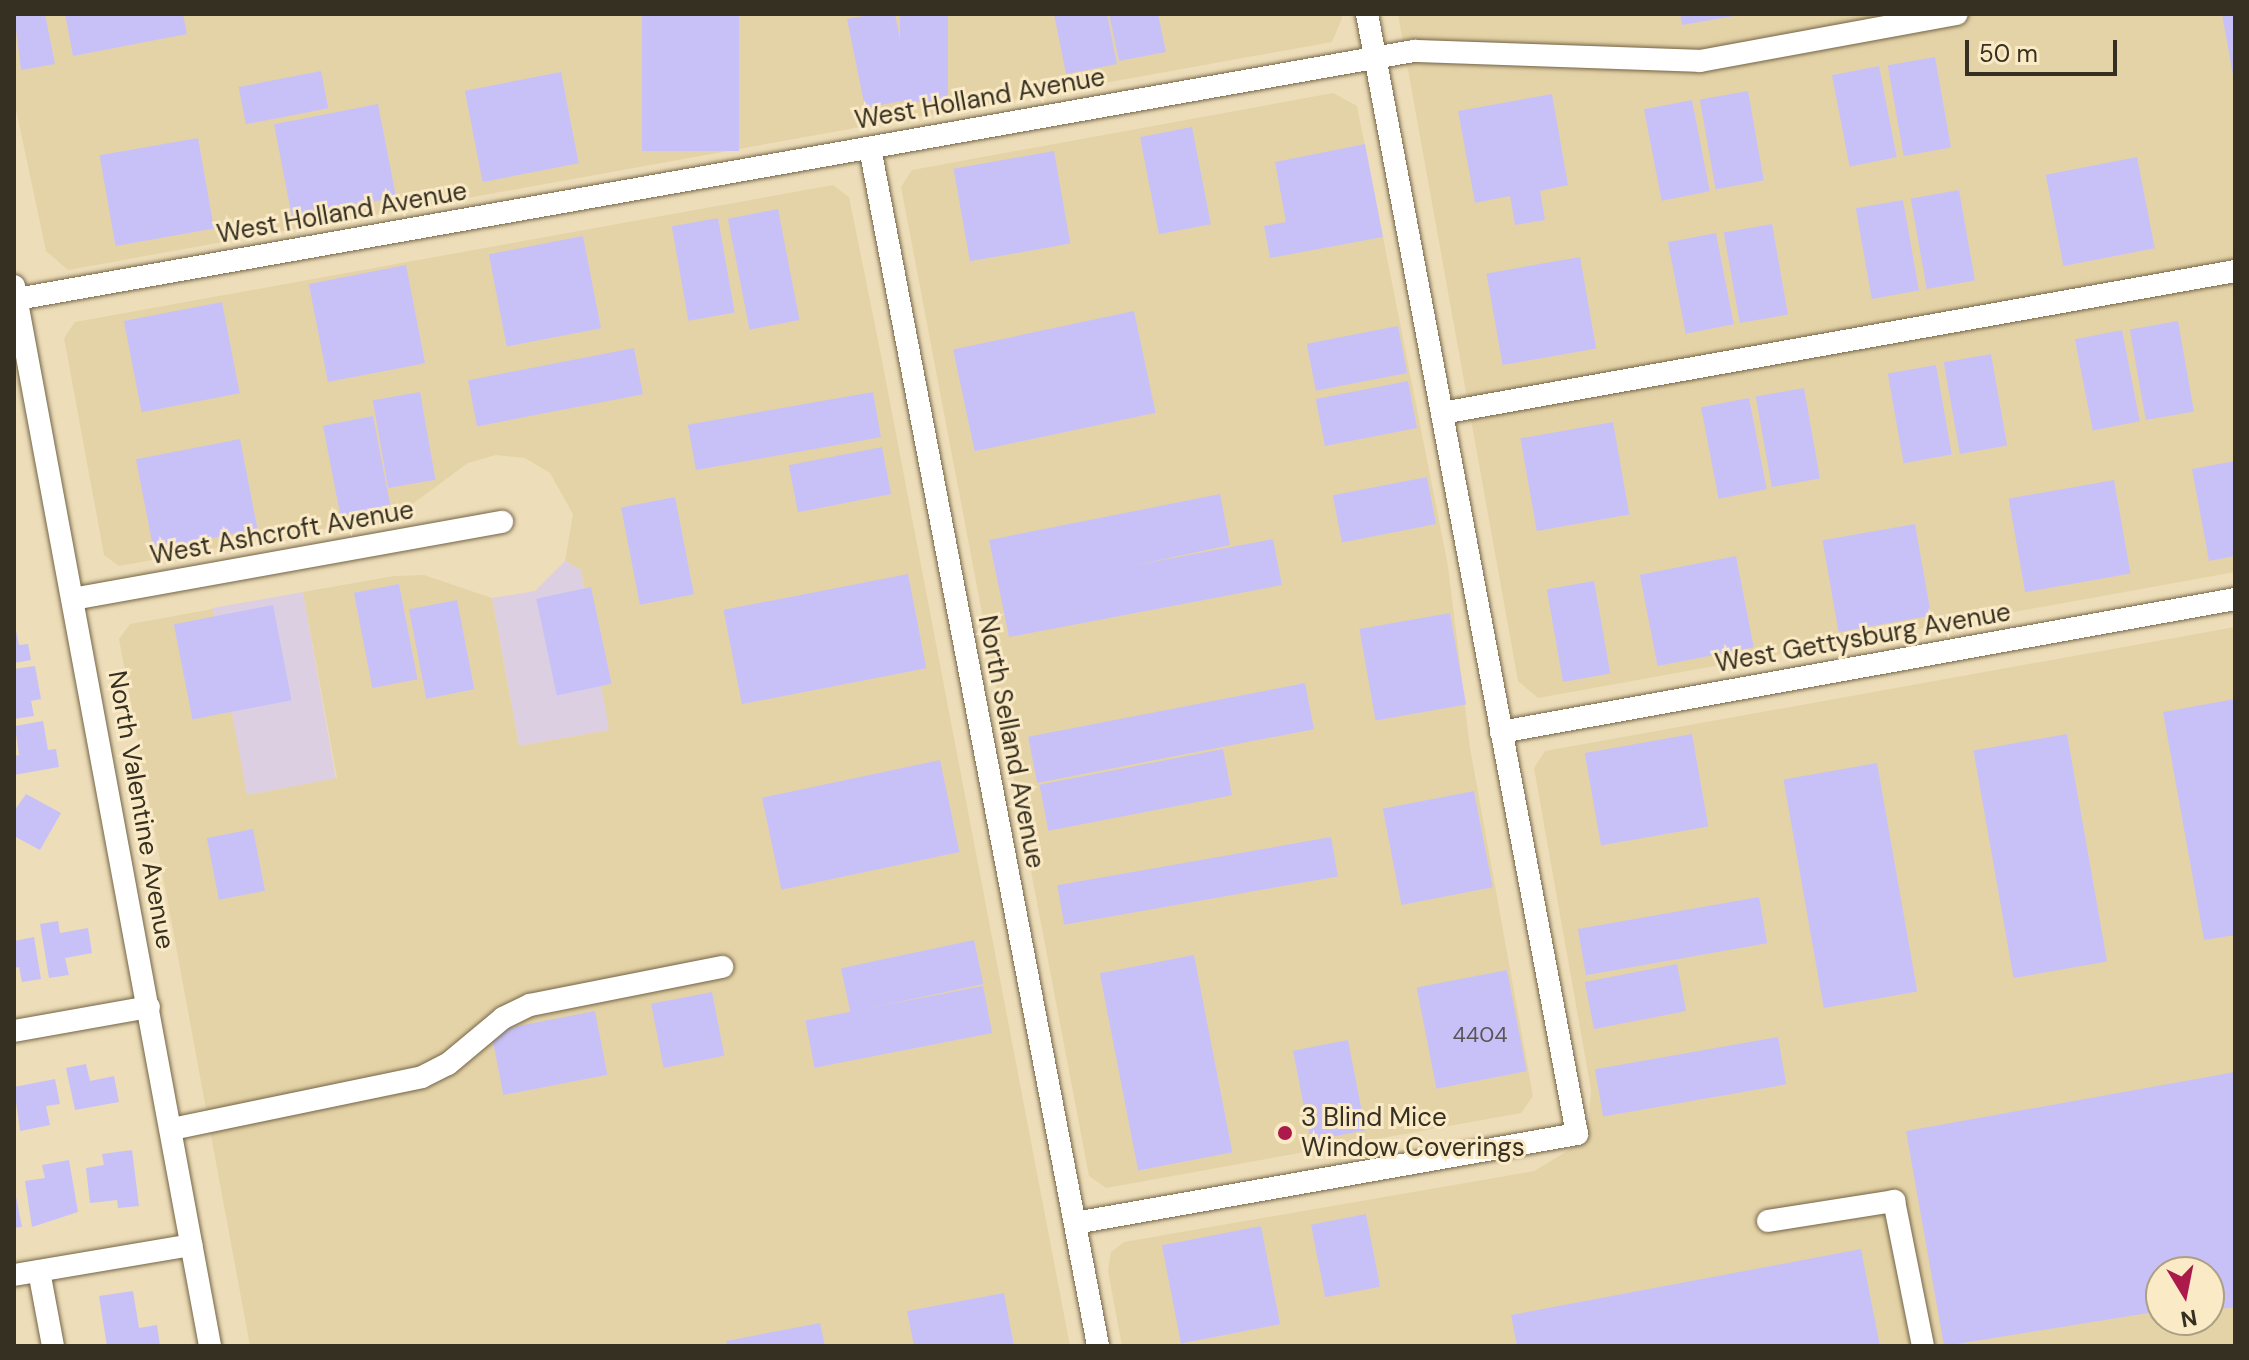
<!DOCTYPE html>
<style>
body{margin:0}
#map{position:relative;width:2249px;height:1360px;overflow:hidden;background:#edddb9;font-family:"DM Sans",sans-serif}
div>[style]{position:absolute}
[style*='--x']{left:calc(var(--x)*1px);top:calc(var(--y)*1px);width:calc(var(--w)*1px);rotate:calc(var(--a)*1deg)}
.commercial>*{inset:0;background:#ddcfe2;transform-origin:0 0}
.built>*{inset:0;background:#e5d3a8}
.building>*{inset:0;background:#c8c1f7;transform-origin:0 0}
.roads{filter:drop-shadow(0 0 2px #746546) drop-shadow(0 0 2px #746546)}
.minor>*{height:22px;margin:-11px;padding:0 11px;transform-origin:11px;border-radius:11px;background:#fff}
.dots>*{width:22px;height:22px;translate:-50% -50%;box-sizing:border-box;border:4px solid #faeac6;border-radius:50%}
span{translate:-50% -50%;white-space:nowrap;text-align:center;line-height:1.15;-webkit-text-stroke:6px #faeac6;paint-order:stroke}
.number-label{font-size:22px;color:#5a5457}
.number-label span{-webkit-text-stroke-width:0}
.street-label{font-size:26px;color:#363022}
.poi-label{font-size:26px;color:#363022}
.left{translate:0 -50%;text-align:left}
.frame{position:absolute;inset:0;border:16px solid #363022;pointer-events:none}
.north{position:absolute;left:2145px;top:1256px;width:80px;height:80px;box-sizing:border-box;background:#faeac6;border:2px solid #aca084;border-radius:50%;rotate:170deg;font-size:22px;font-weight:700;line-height:32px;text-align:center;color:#363022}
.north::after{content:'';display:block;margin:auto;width:28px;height:36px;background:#ac1a4c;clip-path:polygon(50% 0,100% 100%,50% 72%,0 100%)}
.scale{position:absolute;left:1965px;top:40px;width:152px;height:36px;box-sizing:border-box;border:4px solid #363022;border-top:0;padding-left:10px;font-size:24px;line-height:28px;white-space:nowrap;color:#363022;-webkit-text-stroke:6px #faeac6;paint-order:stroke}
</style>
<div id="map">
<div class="commercial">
<i style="clip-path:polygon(565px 561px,581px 570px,610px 730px,519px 746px,492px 598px,535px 591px)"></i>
<i style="left:303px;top:592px;width:190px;height:92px;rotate:80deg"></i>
</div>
<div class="built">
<i style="clip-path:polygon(14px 14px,1342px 14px,1342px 18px,1332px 42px,68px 270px,46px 251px,14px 100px)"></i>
<i style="clip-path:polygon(1398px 14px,2235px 14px,2235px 572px,1538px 698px,1518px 681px)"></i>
<i style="clip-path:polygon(1333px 93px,1357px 106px,1448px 566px,1470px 748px,1533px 1096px,1521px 1113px,1106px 1188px,1089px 1176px,901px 187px,912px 170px)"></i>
<i style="clip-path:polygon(833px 185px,849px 197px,880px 350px,1070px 1346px,250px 1346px,119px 639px,130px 624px,213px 609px,247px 795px,337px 778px,303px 592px,394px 576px,424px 575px,492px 598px,519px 746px,609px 730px,581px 570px,565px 561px,573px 514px,550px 473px,525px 458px,496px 455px,468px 463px,396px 516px,119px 566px,104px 555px,64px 338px,75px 322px)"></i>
<i style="clip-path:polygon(evenodd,2235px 627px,2235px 1346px,1122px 1346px,1108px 1271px,1111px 1252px,1124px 1242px,1534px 1171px,1574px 1147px,1589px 1118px,1591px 1090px,1534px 768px,1545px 751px,2235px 627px,2161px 1272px,2209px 1272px,2209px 1320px,2161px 1320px,2161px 1272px)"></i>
</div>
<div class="building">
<i style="clip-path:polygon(14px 14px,45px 14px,55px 64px,21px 70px)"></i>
<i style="clip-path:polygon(65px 14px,183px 14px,187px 34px,73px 56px)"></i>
<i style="left:642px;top:14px;width:97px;height:137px"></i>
<i style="clip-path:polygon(874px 14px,895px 14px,912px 99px,865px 108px,847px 19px)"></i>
<i style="left:900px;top:14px;width:48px;height:88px"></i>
<i style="clip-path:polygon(1054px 14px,1107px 14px,1117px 64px,1066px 74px)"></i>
<i style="clip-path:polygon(1109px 14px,1158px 14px,1166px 52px,1119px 61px)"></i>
<i style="clip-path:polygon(1680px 14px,1734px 14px,1734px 16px,1682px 25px)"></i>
<i style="clip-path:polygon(2222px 14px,2235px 14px,2235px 74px,2233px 75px)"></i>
<i style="left:1935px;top:57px;width:92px;height:48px;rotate:80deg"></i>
<i style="left:1879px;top:66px;width:93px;height:48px;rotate:79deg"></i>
<i style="left:321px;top:71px;width:38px;height:84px;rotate:79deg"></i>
<i style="left:561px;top:72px;width:93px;height:98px;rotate:79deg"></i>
<i style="left:1748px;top:91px;width:91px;height:49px;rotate:80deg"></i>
<i style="clip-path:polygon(1552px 94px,1568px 185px,1540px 191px,1545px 220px,1515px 225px,1510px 196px,1475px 203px,1458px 111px)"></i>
<i style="left:1692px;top:100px;width:93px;height:49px;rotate:79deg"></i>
<i style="left:378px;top:104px;width:95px;height:106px;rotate:79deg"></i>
<i style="left:1192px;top:127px;width:99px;height:53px;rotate:79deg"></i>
<i style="left:198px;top:138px;width:92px;height:100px;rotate:80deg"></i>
<i style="clip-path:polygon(1365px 144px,1383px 237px,1270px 258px,1264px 226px,1286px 222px,1275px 162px)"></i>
<i style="left:1054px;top:151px;width:94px;height:102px;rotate:80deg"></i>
<i style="left:2137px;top:157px;width:93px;height:93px;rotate:79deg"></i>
<i style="left:1959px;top:190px;width:92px;height:49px;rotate:80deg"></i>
<i style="left:1903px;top:200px;width:92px;height:48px;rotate:80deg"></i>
<i style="left:778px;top:209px;width:113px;height:51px;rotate:79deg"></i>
<i style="left:718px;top:218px;width:96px;height:47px;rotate:80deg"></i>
<i style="left:1772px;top:224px;width:92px;height:49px;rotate:80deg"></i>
<i style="left:1716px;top:233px;width:93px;height:49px;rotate:79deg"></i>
<i style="left:583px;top:236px;width:94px;height:96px;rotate:79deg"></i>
<i style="left:1580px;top:257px;width:93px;height:95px;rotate:80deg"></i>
<i style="left:406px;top:265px;width:100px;height:99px;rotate:79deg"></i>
<i style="left:222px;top:302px;width:93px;height:100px;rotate:79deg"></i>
<i style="left:1134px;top:311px;width:104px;height:185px;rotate:78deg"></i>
<i style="left:2178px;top:321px;width:92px;height:49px;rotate:80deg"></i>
<i style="left:1398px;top:326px;width:48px;height:93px;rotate:79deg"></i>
<i style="left:2122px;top:330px;width:93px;height:48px;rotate:79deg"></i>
<i style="left:634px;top:348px;width:47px;height:169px;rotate:79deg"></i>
<i style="left:1991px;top:354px;width:93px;height:48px;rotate:80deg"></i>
<i style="left:1936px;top:365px;width:91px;height:49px;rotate:80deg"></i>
<i style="left:1408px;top:381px;width:48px;height:94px;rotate:79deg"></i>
<i style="left:1804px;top:388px;width:92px;height:49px;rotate:80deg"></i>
<i style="left:420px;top:392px;width:89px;height:48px;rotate:80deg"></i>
<i style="left:873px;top:392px;width:46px;height:188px;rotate:80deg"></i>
<i style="left:1749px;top:398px;width:93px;height:49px;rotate:79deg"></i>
<i style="left:373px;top:416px;width:92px;height:51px;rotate:79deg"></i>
<i style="left:1613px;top:422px;width:94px;height:94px;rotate:80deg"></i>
<i style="left:240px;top:439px;width:92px;height:106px;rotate:79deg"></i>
<i style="left:882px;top:447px;width:48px;height:95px;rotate:79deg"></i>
<i style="clip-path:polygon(2235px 461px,2235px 556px,2209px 561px,2192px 469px)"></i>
<i style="left:1427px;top:477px;width:48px;height:96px;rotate:79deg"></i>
<i style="left:2114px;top:480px;width:95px;height:107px;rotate:80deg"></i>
<i style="clip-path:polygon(1220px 494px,1230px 545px,1131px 566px,1273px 539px,1282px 585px,1009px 637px,989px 540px)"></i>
<i style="left:675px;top:497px;width:99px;height:55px;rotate:79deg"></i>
<i style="left:1915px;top:524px;width:93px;height:94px;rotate:80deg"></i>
<i style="left:1736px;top:556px;width:93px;height:98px;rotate:79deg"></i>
<i style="left:908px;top:574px;width:96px;height:188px;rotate:79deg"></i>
<i style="left:1594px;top:581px;width:94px;height:48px;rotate:80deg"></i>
<i style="left:399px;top:584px;width:97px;height:46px;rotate:79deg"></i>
<i style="left:591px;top:587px;width:99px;height:56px;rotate:78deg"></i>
<i style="left:457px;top:600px;width:91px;height:49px;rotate:79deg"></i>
<i style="left:273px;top:605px;width:97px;height:101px;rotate:79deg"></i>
<i style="left:1450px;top:613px;width:93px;height:92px;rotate:80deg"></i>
<i style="clip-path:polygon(15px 626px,19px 645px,28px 644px,31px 660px,14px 663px)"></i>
<i style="clip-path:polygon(35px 666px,41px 699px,31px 701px,34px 716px,14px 719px,14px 669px)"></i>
<i style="left:1305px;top:683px;width:47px;height:282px;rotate:79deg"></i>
<i style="clip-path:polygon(2235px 699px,2235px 935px,2204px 940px,2163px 712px)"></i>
<i style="clip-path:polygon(43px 721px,48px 750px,56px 749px,59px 767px,14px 775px,14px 756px,19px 755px,15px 726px)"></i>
<i style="left:1692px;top:734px;width:94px;height:109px;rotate:80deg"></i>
<i style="left:2067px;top:734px;width:231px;height:95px;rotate:80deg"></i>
<i style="left:1223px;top:749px;width:47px;height:187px;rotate:79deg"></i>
<i style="left:940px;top:760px;width:94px;height:182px;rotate:78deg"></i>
<i style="left:1877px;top:763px;width:232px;height:95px;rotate:80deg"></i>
<i style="left:1474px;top:791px;width:98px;height:93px;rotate:79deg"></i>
<i style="clip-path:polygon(26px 794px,61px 813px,40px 850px,14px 836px,14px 811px)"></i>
<i style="left:253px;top:829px;width:63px;height:47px;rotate:79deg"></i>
<i style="left:1331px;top:837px;width:40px;height:278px;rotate:80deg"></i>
<i style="left:1759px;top:897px;width:47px;height:184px;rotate:80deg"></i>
<i style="clip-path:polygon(58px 921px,60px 933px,88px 928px,92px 953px,65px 958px,69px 975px,49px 978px,40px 924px)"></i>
<i style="clip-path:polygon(34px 937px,41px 979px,22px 982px,19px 967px,14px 968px,14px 941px)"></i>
<i style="left:974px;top:940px;width:45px;height:136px;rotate:78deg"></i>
<i style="left:1194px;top:955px;width:201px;height:96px;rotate:79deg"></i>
<i style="left:1677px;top:964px;width:48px;height:94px;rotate:79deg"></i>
<i style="left:1507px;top:970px;width:103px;height:92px;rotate:79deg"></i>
<i style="left:983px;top:986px;width:48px;height:181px;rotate:79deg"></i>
<i style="left:712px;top:992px;width:65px;height:62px;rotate:79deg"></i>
<i style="left:595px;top:1011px;width:65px;height:106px;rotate:79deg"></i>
<i style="left:1778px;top:1037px;width:48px;height:186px;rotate:80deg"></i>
<i style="left:1348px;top:1040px;width:92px;height:56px;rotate:79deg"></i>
<i style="clip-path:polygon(86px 1064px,90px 1081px,114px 1076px,119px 1102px,75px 1110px,66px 1068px)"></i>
<i style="clip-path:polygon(2235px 1072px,2235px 1307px,2220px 1309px,2218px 1301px,2209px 1303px,2209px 1272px,2161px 1272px,2161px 1311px,1944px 1346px,1906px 1131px)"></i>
<i style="clip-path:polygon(55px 1079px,60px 1104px,46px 1106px,50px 1125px,20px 1131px,14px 1087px)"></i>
<i style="clip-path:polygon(132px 1150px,139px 1206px,118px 1208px,117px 1200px,90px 1203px,86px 1168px,104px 1165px,102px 1154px)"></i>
<i style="clip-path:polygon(69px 1160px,78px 1212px,32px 1227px,25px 1181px,45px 1178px,42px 1165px)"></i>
<i style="clip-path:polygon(14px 1187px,22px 1227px,14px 1228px)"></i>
<i style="left:1366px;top:1214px;width:74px;height:56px;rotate:79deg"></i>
<i style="left:1261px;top:1226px;width:100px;height:101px;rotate:79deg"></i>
<i style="clip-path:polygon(1861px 1249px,1880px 1346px,1517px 1346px,1511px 1315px)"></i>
<i style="clip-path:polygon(133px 1291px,139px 1328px,157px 1325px,160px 1346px,107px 1346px,99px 1296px)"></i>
<i style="clip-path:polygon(1004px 1293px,1014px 1346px,914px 1346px,907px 1311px)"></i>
<i style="clip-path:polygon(820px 1323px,825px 1346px,727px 1346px,726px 1341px)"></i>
</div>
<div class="roads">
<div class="minor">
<i style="--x:870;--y:148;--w:1220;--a:79.22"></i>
<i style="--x:14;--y:286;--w:1078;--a:79.52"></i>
<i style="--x:17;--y:299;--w:1419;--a:-10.07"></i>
<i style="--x:1414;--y:51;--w:286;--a:2"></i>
<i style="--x:1700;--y:61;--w:261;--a:-10.4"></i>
<i style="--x:1442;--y:413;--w:806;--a:-10.15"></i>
<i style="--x:73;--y:599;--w:436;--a:-10.2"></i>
<i style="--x:1501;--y:732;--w:746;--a:-10.27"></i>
<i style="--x:14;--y:1031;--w:137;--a:-10.1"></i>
<i style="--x:172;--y:1129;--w:255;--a:-11.7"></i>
<i style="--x:422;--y:1077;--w:29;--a:-27"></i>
<i style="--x:448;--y:1064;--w:72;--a:-39.9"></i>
<i style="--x:503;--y:1018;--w:30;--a:-26"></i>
<i style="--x:530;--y:1005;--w:196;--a:-11.2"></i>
<i style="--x:1768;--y:1221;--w:128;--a:-9"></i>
<i style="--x:1894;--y:1201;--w:148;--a:78.7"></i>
<i style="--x:1075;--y:1223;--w:510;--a:-10.05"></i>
<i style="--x:1577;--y:1134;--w:1140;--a:-100.62"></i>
<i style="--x:39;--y:1271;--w:76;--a:79.4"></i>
<i style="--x:14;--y:1275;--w:180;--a:-9.6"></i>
</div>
</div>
<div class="dots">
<i style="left:1285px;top:1133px;background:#ac1a4c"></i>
</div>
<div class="number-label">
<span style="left:1480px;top:1035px">4404</span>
</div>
<div class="street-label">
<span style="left:980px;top:99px;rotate:-10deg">West Holland Avenue</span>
<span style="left:342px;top:213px;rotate:-10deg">West Holland Avenue</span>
<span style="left:282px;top:533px;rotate:-10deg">West Ashcroft Avenue</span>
<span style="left:1863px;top:638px;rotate:-10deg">West Gettysburg Avenue</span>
<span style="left:1011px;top:742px;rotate:79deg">North Selland Avenue</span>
<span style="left:141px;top:810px;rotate:80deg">North Valentine Avenue</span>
</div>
<div class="poi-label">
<span class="left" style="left:1301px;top:1133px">3 Blind Mice<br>Window Coverings</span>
</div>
<div class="frame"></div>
<div class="north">N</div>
<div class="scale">50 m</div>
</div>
